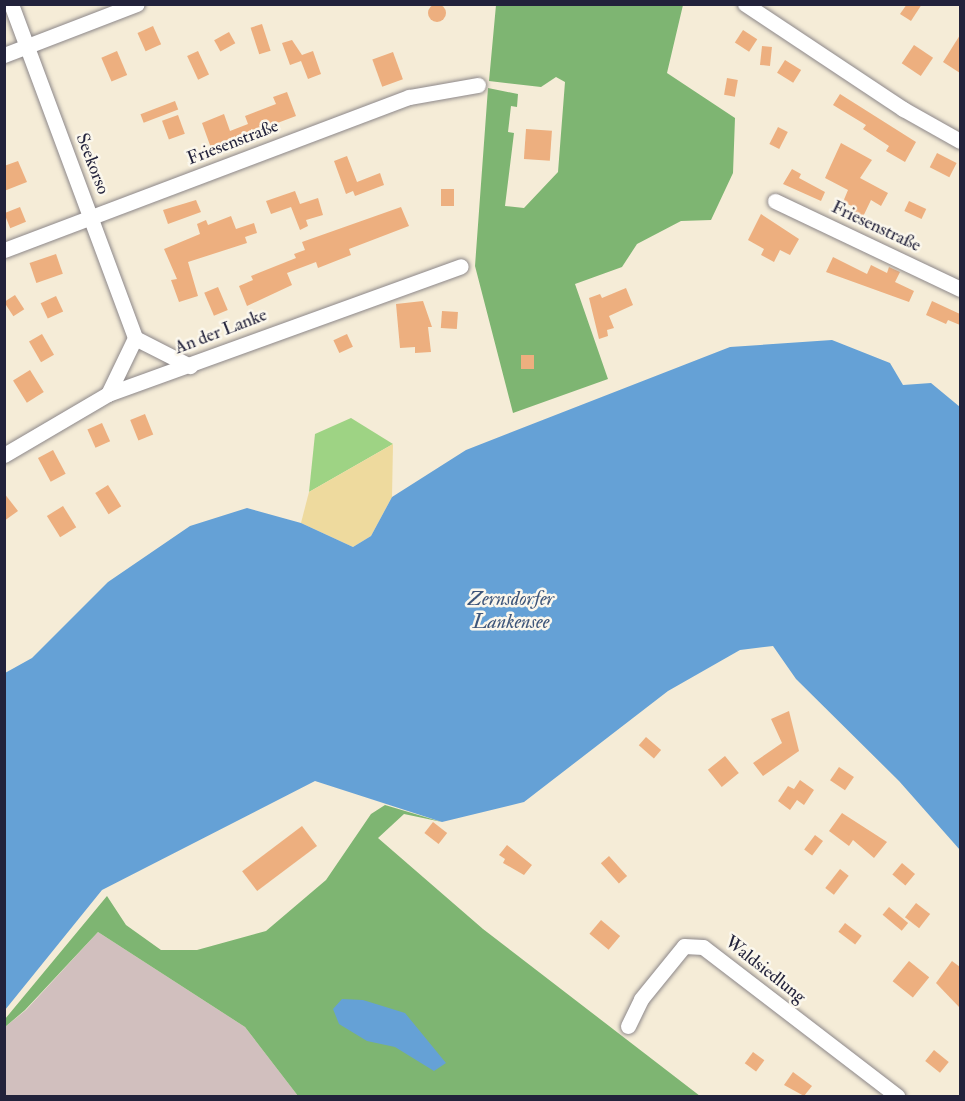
<!DOCTYPE html>
<meta charset="utf-8">
<style>
body{margin:0}
#map{position:relative;width:965px;height:1101px;overflow:hidden;background:#f5ecd7;font-family:"IM FELL Double Pica",serif}
div>[style]{position:absolute}
[style*='--x']{left:calc(var(--x)*1px);top:calc(var(--y)*1px);width:calc(var(--w)*1px);rotate:calc(var(--a)*1deg)}
.industrial>*{inset:0;background:#d1bfbe}
.green>*{inset:0;background:#9ed384}
.forest>*{inset:0;background:#7eb572}
.sand>*{inset:0;background:#eeda9e}
.water>*{inset:0;background:#65a1d6}
.building>*{inset:0;background:#edaf7f;transform-origin:0 0}
.round{border-radius:50%}
.roads{filter:drop-shadow(0 0 2px #8c8789) drop-shadow(0 0 2px #8c8789)}
.minor>*{height:15px;margin:-7.5px;padding:0 7.5px;transform-origin:7.5px;border-radius:7.5px;background:#fff}
span{translate:-50% -50%;white-space:nowrap;text-align:center;line-height:1.15;-webkit-text-stroke:5px #fbf7ec;paint-order:stroke}
.street-label{font-size:18px;color:#22223b}
.water-label{font-size:20px;color:#3d5579;font-style:italic}
.frame{position:absolute;inset:0;border:6px solid #22223b;pointer-events:none}
</style>
<div id="map">
<div class="industrial">
<i style="clip-path:polygon(98px 932px,245px 1027px,298px 1096px,5px 1096px,5px 1027px,26px 1010px)"></i>
</div>
<div class="green">
<i style="clip-path:polygon(351px 418px,393px 444px,309px 492px,315px 434px)"></i>
</div>
<div class="forest">
<i style="clip-path:polygon(496px 5px,683px 5px,667px 73px,735px 118px,733px 173px,711px 220px,681px 221px,637px 244px,622px 267px,575px 284px,608px 379px,513px 413px,475px 266px,488px 88px,518px 94px,517px 107px,511px 106px,508px 132px,514px 133px,505px 206px,524px 208px,558px 172px,565px 82px,556px 77px,541px 87px,489px 81px)"></i>
<i style="clip-path:polygon(385px 805px,442px 822px,404px 814px,378px 838px,483px 929px,700px 1096px,298px 1096px,245px 1027px,98px 932px,25px 1010px,5px 1027px,5px 1019px,107px 896px,126px 925px,161px 950px,197px 950px,266px 931px,326px 880px,371px 814px)"></i>
</div>
<div class="sand">
<i style="clip-path:polygon(393px 444px,392px 497px,371px 536px,353px 547px,301px 523px,309px 492px)"></i>
</div>
<div class="water">
<i style="clip-path:polygon(832px 340px,890px 363px,903px 385px,931px 383px,960px 407px,960px 850px,899px 781px,796px 679px,773px 646px,740px 650px,668px 691px,524px 802px,442px 822px,315px 781px,102px 890px,5px 1010px,5px 673px,32px 658px,108px 582px,190px 526px,247px 508px,301px 523px,353px 547px,371px 536px,392px 497px,466px 450px,730px 347px)"></i>
<i style="clip-path:polygon(342px 999px,363px 1000px,405px 1013px,446px 1063px,434px 1071px,395px 1047px,367px 1041px,339px 1024px,333px 1009px)"></i>
</div>
<div class="building">
<i class="round" style="left:428px;top:4px;width:18px;height:18px"></i>
<i style="clip-path:polygon(907px 4px,922px 4px,911px 21px,900px 14px)"></i>
<i style="left:262px;top:24px;width:28px;height:12px;rotate:72deg"></i>
<i style="left:153px;top:26px;width:20px;height:17px;rotate:66deg"></i>
<i style="left:743px;top:30px;width:17px;height:15px;rotate:33deg"></i>
<i style="left:229px;top:32px;width:13px;height:17px;rotate:61deg"></i>
<i style="clip-path:polygon(960px 35px,960px 73px,943px 62px)"></i>
<i style="clip-path:polygon(292px 40px,302px 55px,313px 51px,321px 74px,308px 79px,301px 61px,290px 65px,282px 43px)"></i>
<i style="left:914px;top:45px;width:23px;height:22px;rotate:34deg"></i>
<i style="left:762px;top:46px;width:10px;height:19px;rotate:6deg"></i>
<i style="left:117px;top:51px;width:26px;height:17px;rotate:67deg"></i>
<i style="left:198px;top:51px;width:26px;height:12px;rotate:65deg"></i>
<i style="left:393px;top:52px;width:29px;height:22px;rotate:70deg"></i>
<i style="left:785px;top:60px;width:19px;height:15px;rotate:32deg"></i>
<i style="left:727px;top:78px;width:11px;height:17px;rotate:10deg"></i>
<i style="clip-path:polygon(287px 92px,296px 116px,211px 148px,202px 123px,224px 114px,230px 131px,248px 124px,245px 116px,276px 104px,273px 97px)"></i>
<i style="clip-path:polygon(840px 94px,916px 142px,905px 162px,886px 151px,889px 146px,863px 129px,866px 125px,833px 105px)"></i>
<i style="left:175px;top:101px;width:9px;height:37px;rotate:69deg"></i>
<i style="left:178px;top:115px;width:20px;height:17px;rotate:70deg"></i>
<i style="left:778px;top:127px;width:11px;height:19px;rotate:27deg"></i>
<i style="left:526px;top:129px;width:26px;height:30px;rotate:4deg"></i>
<i style="clip-path:polygon(841px 143px,872px 160px,860px 178px,888px 193px,881px 206px,871px 200px,860px 223px,849px 218px,854px 207px,843px 202px,848px 190px,825px 178px)"></i>
<i style="left:937px;top:153px;width:22px;height:16px;rotate:27deg"></i>
<i style="clip-path:polygon(347px 156px,357px 182px,380px 173px,384px 185px,355px 196px,353px 191px,346px 194px,334px 161px)"></i>
<i style="clip-path:polygon(18px 161px,27px 182px,4px 191px,4px 166px)"></i>
<i style="clip-path:polygon(792px 169px,801px 174px,799px 178px,825px 192px,821px 201px,783px 184px)"></i>
<i style="left:441px;top:189px;width:13px;height:17px"></i>
<i style="clip-path:polygon(295px 191px,300px 204px,318px 198px,323px 215px,306px 220px,308px 226px,300px 230px,291px 207px,271px 214px,266px 201px)"></i>
<i style="clip-path:polygon(196px 200px,201px 212px,168px 224px,163px 210px)"></i>
<i style="left:909px;top:201px;width:19px;height:11px;rotate:25deg"></i>
<i style="left:20px;top:207px;width:16px;height:17px;rotate:68deg"></i>
<i style="clip-path:polygon(401px 207px,409px 226px,349px 249px,351px 255px,318px 268px,316px 262px,287px 273px,292px 285px,247px 306px,239px 286px,253px 280px,251px 276px,296px 258px,294px 254px,305px 250px,302px 242px)"></i>
<i style="clip-path:polygon(761px 214px,799px 239px,790px 255px,780px 250px,774px 262px,761px 255px,764px 249px,748px 240px)"></i>
<i style="clip-path:polygon(231px 216px,236px 229px,254px 223px,257px 233px,245px 237px,247px 243px,188px 262px,198px 296px,179px 302px,171px 280px,177px 279px,164px 249px,200px 234px,197px 224px,206px 220px,208px 225px)"></i>
<i style="left:56px;top:254px;width:21px;height:28px;rotate:71deg"></i>
<i style="clip-path:polygon(833px 257px,867px 274px,871px 265px,887px 273px,889px 267px,900px 272px,895px 282px,914px 291px,909px 302px,826px 272px)"></i>
<i style="left:218px;top:287px;width:25px;height:15px;rotate:67deg"></i>
<i style="clip-path:polygon(626px 288px,633px 305px,609px 316px,614px 328px,607px 330px,608px 336px,599px 339px,589px 298px,600px 294px,602px 298px)"></i>
<i style="left:15px;top:295px;width:17px;height:13px;rotate:57deg"></i>
<i style="left:56px;top:296px;width:17px;height:17px;rotate:65deg"></i>
<i style="clip-path:polygon(423px 301px,432px 327px,428px 327px,431px 352px,415px 353px,415px 347px,400px 348px,396px 304px)"></i>
<i style="clip-path:polygon(932px 301px,960px 314px,960px 325px,948px 320px,946px 324px,926px 315px)"></i>
<i style="left:442px;top:311px;width:16px;height:17px;rotate:4deg"></i>
<i style="left:42px;top:334px;width:24px;height:15px;rotate:60deg"></i>
<i style="left:347px;top:334px;width:14px;height:15px;rotate:65deg"></i>
<i style="left:521px;top:355px;width:13px;height:14px"></i>
<i style="left:30px;top:370px;width:26px;height:20px;rotate:58deg"></i>
<i style="left:145px;top:414px;width:22px;height:16px;rotate:68deg"></i>
<i style="left:102px;top:423px;width:20px;height:16px;rotate:66deg"></i>
<i style="left:53px;top:450px;width:27px;height:17px;rotate:62deg"></i>
<i style="left:108px;top:485px;width:25px;height:15px;rotate:58deg"></i>
<i style="clip-path:polygon(4px 493px,18px 511px,4px 521px)"></i>
<i style="left:63px;top:506px;width:25px;height:19px;rotate:58deg"></i>
<i style="clip-path:polygon(789px 711px,799px 751px,763px 776px,753px 763px,782px 743px,771px 719px)"></i>
<i style="left:646px;top:737px;width:20px;height:11px;rotate:41deg"></i>
<i style="left:725px;top:756px;width:22px;height:22px;rotate:51deg"></i>
<i style="left:839px;top:767px;width:18px;height:16px;rotate:34deg"></i>
<i style="clip-path:polygon(800px 780px,814px 790px,804px 805px,797px 800px,790px 810px,778px 801px,788px 786px,794px 789px)"></i>
<i style="clip-path:polygon(842px 813px,887px 842px,874px 858px,853px 840px,849px 846px,829px 831px)"></i>
<i style="left:433px;top:822px;width:18px;height:14px;rotate:38deg"></i>
<i style="left:302px;top:826px;width:25px;height:75px;rotate:53deg"></i>
<i style="left:815px;top:835px;width:10px;height:18px;rotate:37deg"></i>
<i style="clip-path:polygon(507px 845px,532px 865px,524px 875px,503px 863px,505px 859px,499px 855px)"></i>
<i style="left:609px;top:856px;width:27px;height:11px;rotate:48deg"></i>
<i style="left:902px;top:863px;width:17px;height:15px;rotate:40deg"></i>
<i style="left:840px;top:869px;width:11px;height:24px;rotate:38deg"></i>
<i style="left:916px;top:903px;width:18px;height:18px;rotate:38deg"></i>
<i style="left:889px;top:907px;width:25px;height:10px;rotate:40deg"></i>
<i style="left:601px;top:920px;width:25px;height:18px;rotate:40deg"></i>
<i style="left:845px;top:923px;width:21px;height:11px;rotate:37deg"></i>
<i style="left:909px;top:961px;width:26px;height:26px;rotate:39deg"></i>
<i style="clip-path:polygon(952px 961px,960px 967px,960px 1008px,936px 983px)"></i>
<i style="left:934px;top:1050px;width:19px;height:14px;rotate:39deg"></i>
<i style="left:753px;top:1052px;width:14px;height:14px;rotate:36deg"></i>
<i style="clip-path:polygon(793px 1072px,812px 1086px,804px 1096px,784px 1085px)"></i>
</div>
<div class="roads">
<div class="minor">
<i style="--x:11;--y:4;--w:356;--a:69.6"></i>
<i style="--x:135;--y:338;--w:62;--a:115.7"></i>
<i style="--x:745;--y:4;--w:190;--a:33.6"></i>
<i style="--x:903;--y:109;--w:65;--a:29.3"></i>
<i style="--x:4;--y:55;--w:142;--a:-21"></i>
<i style="--x:775;--y:201;--w:205;--a:25.4"></i>
<i style="--x:4;--y:250;--w:433;--a:-20.7"></i>
<i style="--x:409;--y:97;--w:70;--a:-9.9"></i>
<i style="--x:135;--y:338;--w:62;--a:27"></i>
<i style="--x:4;--y:455;--w:121;--a:-30.4"></i>
<i style="--x:108;--y:394;--w:375;--a:-19.9"></i>
<i style="--x:628;--y:1026;--w:30;--a:-64"></i>
<i style="--x:641;--y:999;--w:68;--a:-50.9"></i>
<i style="--x:684;--y:946;--w:19;--a:3"></i>
<i style="--x:703;--y:947;--w:245;--a:37.5"></i>
</div>
</div>
<div class="street-label">
<span style="left:233px;top:143px;rotate:-21deg">Friesenstraße</span>
<span style="left:92px;top:164px;rotate:69deg">Seekorso</span>
<span style="left:876px;top:227px;rotate:25deg">Friesenstraße</span>
<span style="left:221px;top:332px;rotate:-21deg">An der Lanke</span>
<span style="left:765px;top:970px;rotate:38deg">Waldsiedlung</span>
</div>
<div class="water-label">
<span style="left:511px;top:610px">Zernsdorfer<br>Lankensee</span>
</div>
<div class="frame"></div>
</div>
